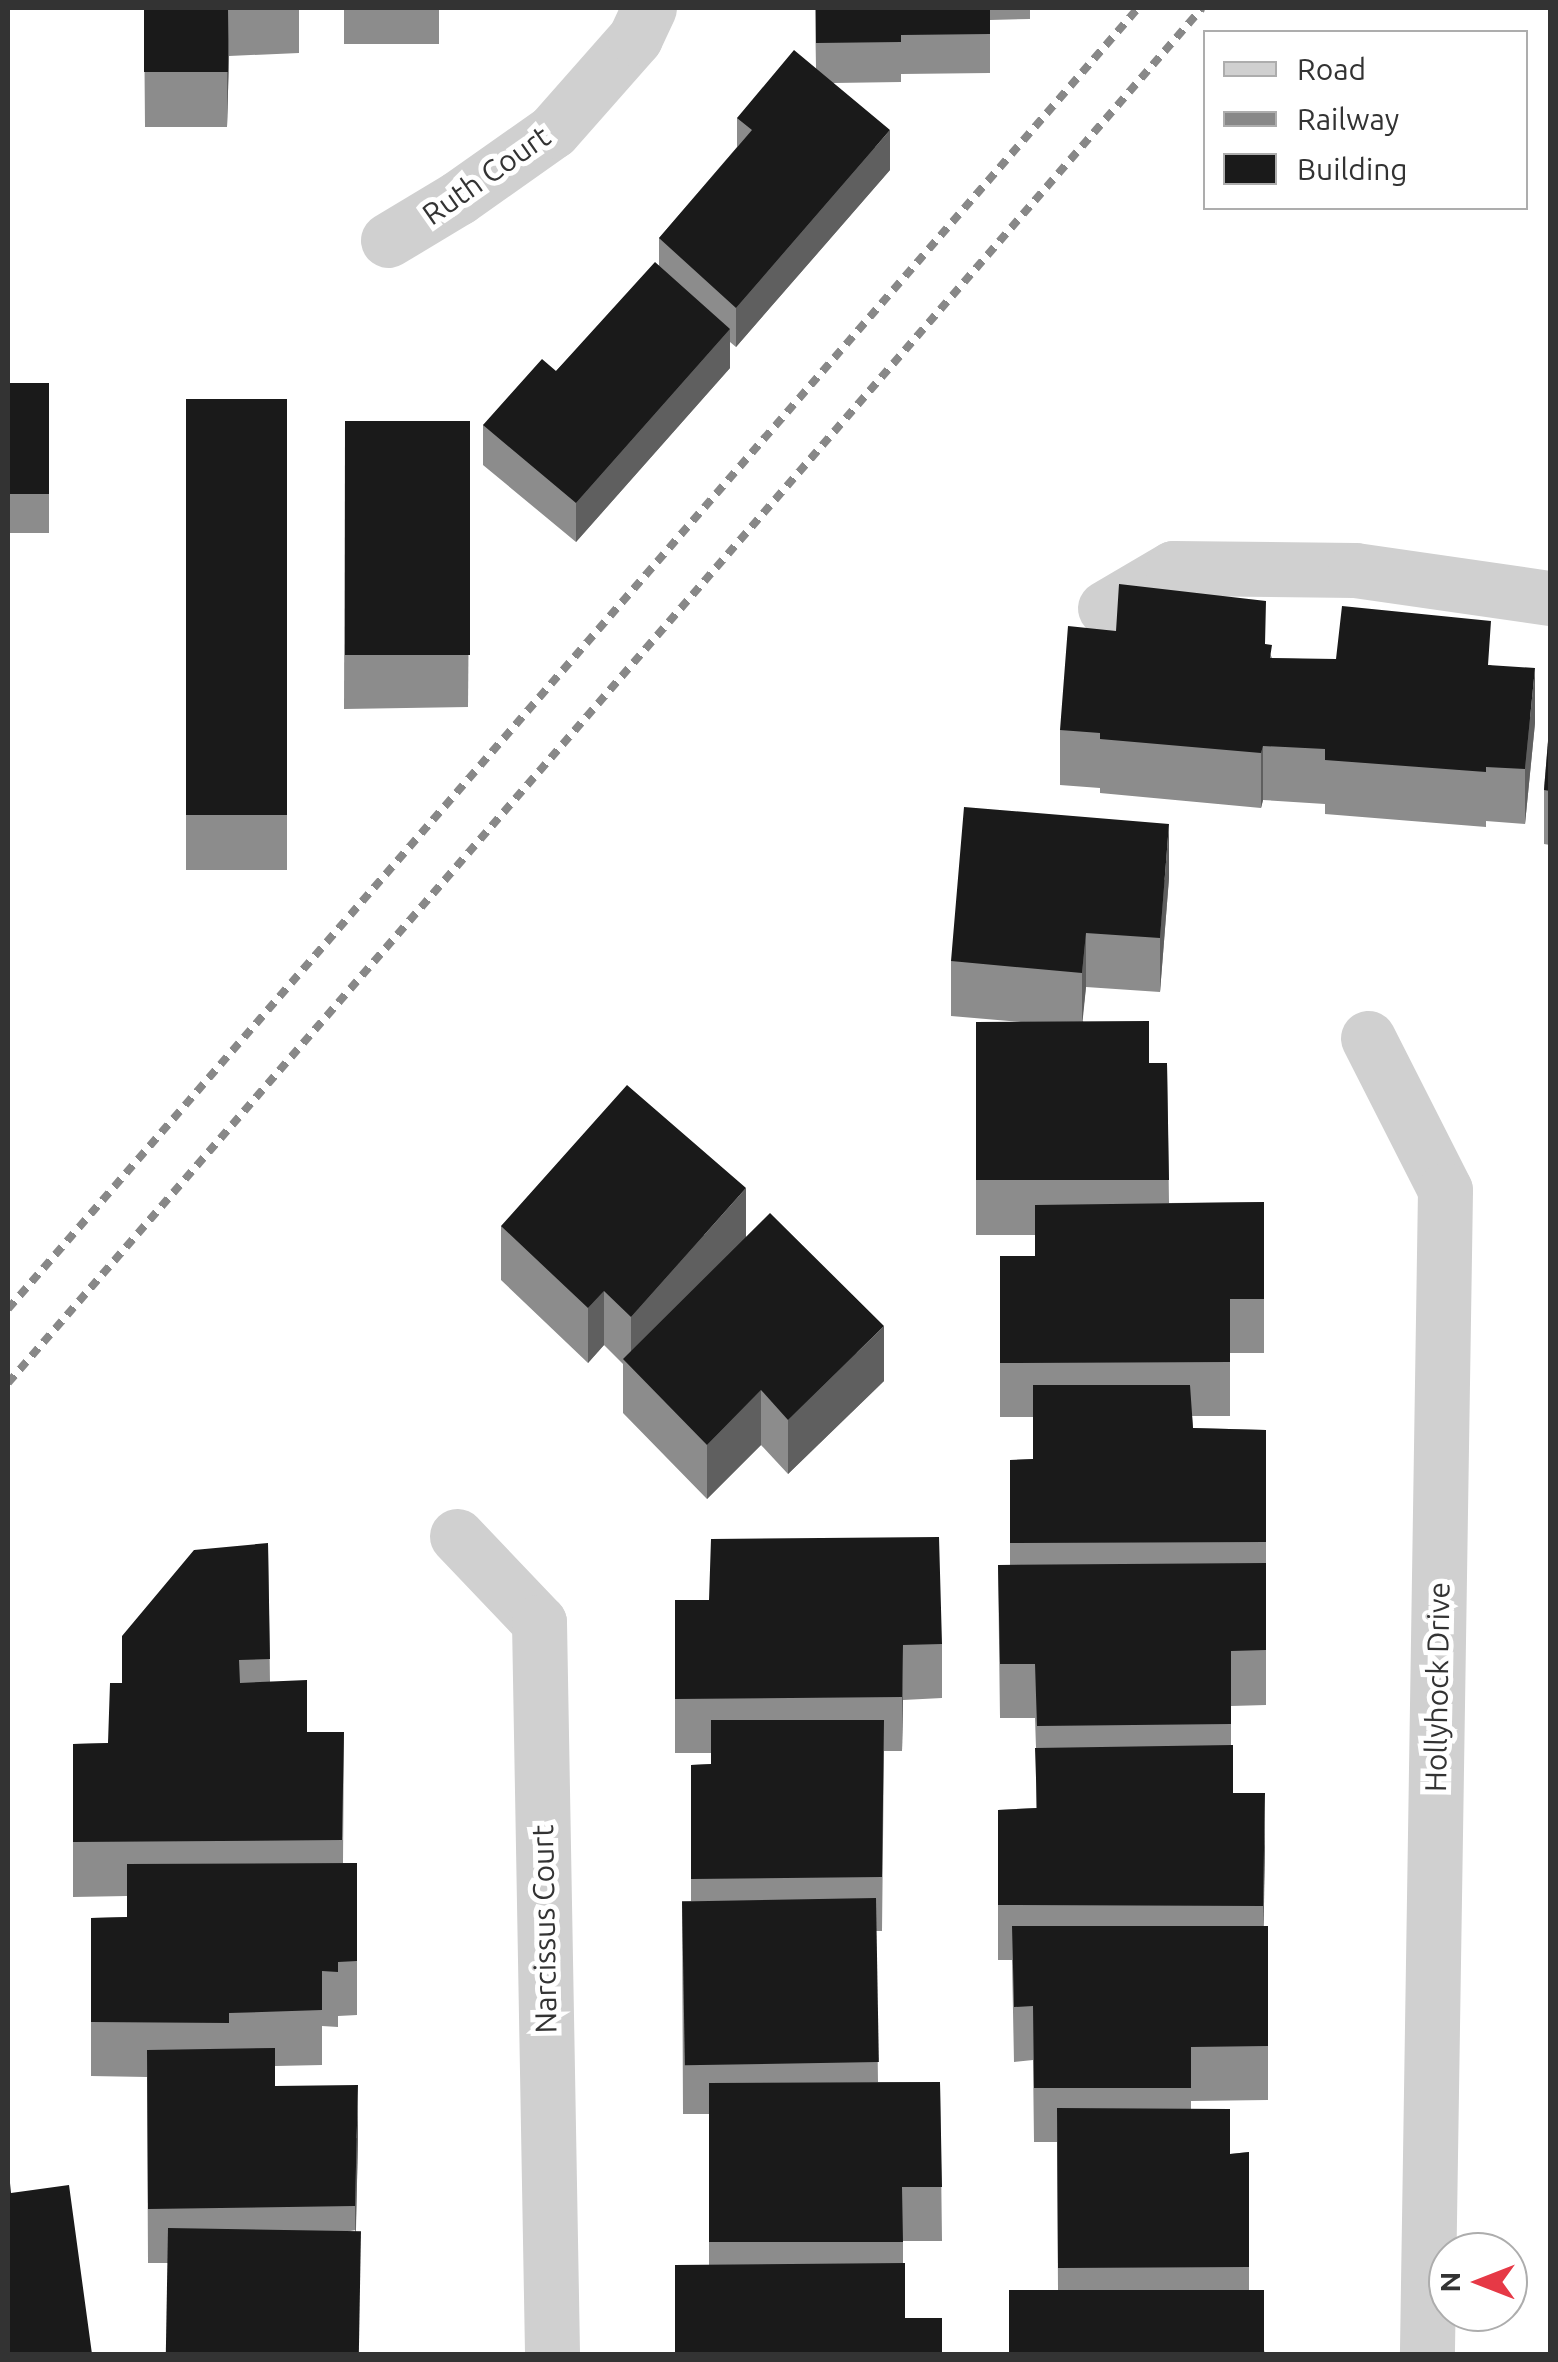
<!DOCTYPE html>
<style>
body{margin:0}
#map{position:relative;width:1558px;height:2362px;overflow:hidden;background:#fff;font-family:Ubuntu,sans-serif}
div>[style]{position:absolute}
[style*='--x']{left:calc(var(--x)*1px);top:calc(var(--y)*1px);width:calc(var(--w)*1px);rotate:calc(var(--a)*1deg)}
.minor>*{height:55px;margin:-27.5px;padding:0 27.5px;transform-origin:27.5px;border-radius:27.5px;background:#d0d0d0}
.rail>*{height:8px;margin-top:-4px;transform-origin:0;background:repeating-linear-gradient(90deg,#888 0 10px,transparent 0 18px)}
.wall>*{inset:0;background:#8c8c8c;transform-origin:0 0}
.shaded-wall>*{inset:0;background:#5f5f5f}
.building>*{inset:0;background:#1a1a1a;transform-origin:0 0}
span{translate:-50% -50%;white-space:nowrap;text-align:center;line-height:1.15;-webkit-text-stroke:10px #fff;paint-order:stroke}
.street-label{font-size:30px;color:#333}
.frame{position:absolute;inset:0;border:10px solid #333;pointer-events:none}
.legend{position:absolute;left:1203px;top:30px;width:325px;height:180px;box-sizing:border-box;background:#fff;border:2px solid #adadad;margin:0;padding:12px 18px;list-style:none;font-size:30px;color:#333}
.legend li{display:flex;align-items:center;gap:20px;height:50px}
.legend b{width:50px;border:2px solid #adadad}
.north{position:absolute;left:1428px;top:2232px;width:100px;height:100px;box-sizing:border-box;background:#fff;border:2px solid #adadad;border-radius:50%;rotate:270deg;font-size:28px;font-weight:700;line-height:40px;text-align:center;color:#333}
.north::after{content:'';display:block;margin:auto;width:35px;height:45px;background:#e63946;clip-path:polygon(50% 0,100% 100%,50% 72%,0 100%)}
</style>
<div id="map">
<div class="minor">
<i style="--x:388;--y:240;--w:82;--a:-31"></i>
<i style="--x:458;--y:198;--w:116;--a:-35.2"></i>
<i style="--x:553;--y:131;--w:124;--a:-48.6"></i>
<i style="--x:635;--y:38;--w:33;--a:-65"></i>
<i style="--x:1105;--y:608;--w:79;--a:-30.5"></i>
<i style="--x:1173;--y:568;--w:182;--a:0.6"></i>
<i style="--x:1355;--y:570;--w:197;--a:8.2"></i>
<i style="--x:1368;--y:1038;--w:170;--a:63.1"></i>
<i style="--x:1445;--y:1190;--w:1164;--a:90.89"></i>
<i style="--x:457;--y:1536;--w:119;--a:46.4"></i>
<i style="--x:539;--y:1622;--w:732;--a:88.98"></i>
</div>
<div class="rail">
<i style="--x:8;--y:1309;--w:1723;--a:-49.02"></i>
<i style="--x:8;--y:1383;--w:1821;--a:-49.03"></i>
</div>
<div class="wall">
<i style="clip-path:polygon(144px 8px,299px 8px,299px 53px,229px 56px,227px 127px,145px 127px)"></i>
<i style="left:344px;top:8px;width:95px;height:36px"></i>
<i style="clip-path:polygon(815px 8px,1030px 8px,1030px 19px,990px 20px,990px 73px,901px 74px,901px 82px,833px 83px,890px 170px,736px 347px,730px 342px,730px 368px,576px 542px,483px 465px,483px 425px,556px 371px,659px 265px,659px 238px,737px 147px,737px 118px,816px 68px)"></i>
<i style="left:8px;top:383px;width:41px;height:150px"></i>
<i style="left:287px;top:399px;width:471px;height:101px;rotate:90deg"></i>
<i style="clip-path:polygon(345px 421px,470px 475px,468px 707px,344px 709px)"></i>
<i style="clip-path:polygon(1266px 644px,1272px 658px,1491px 665px,1535px 723px,1525px 824px,1486px 821px,1486px 827px,1325px 814px,1325px 804px,1263px 800px,1261px 808px,1100px 793px,1100px 788px,1060px 785px,1060px 730px)"></i>
<i style="clip-path:polygon(1550px 717px,1550px 845px,1544px 844px,1544px 790px)"></i>
<i style="clip-path:polygon(1169px 878px,1160px 992px,1086px 987px,1082px 1021px,1149px 1063px,1167px 1063px,1169px 1203px,1264px 1202px,1264px 1353px,1230px 1353px,1230px 1416px,1192px 1416px,1193px 1428px,1266px 1430px,1266px 1705px,1231px 1706px,1231px 1745px,1233px 1793px,1265px 1847px,1263px 1926px,1268px 1926px,1268px 2100px,1191px 2101px,1191px 2109px,1230px 2154px,1249px 2152px,1249px 2290px,1265px 2354px,1009px 2354px,1009px 2290px,1058px 2290px,1057px 2142px,1034px 2142px,1033px 2060px,1014px 2062px,1012px 1960px,998px 1960px,998px 1810px,1036px 1808px,1036px 1748px,1035px 1718px,1000px 1718px,998px 1565px,1010px 1565px,1010px 1460px,1033px 1459px,1033px 1417px,1000px 1417px,1000px 1256px,1035px 1256px,1035px 1235px,976px 1235px,976px 1022px,1021px 1022px,951px 1016px,951px 961px)"></i>
<i style="clip-path:polygon(501px 1226px,746px 1237px,884px 1381px,788px 1474px,761px 1445px,707px 1499px,623px 1413px,623px 1364px,604px 1345px,588px 1363px,501px 1280px)"></i>
<i style="clip-path:polygon(268px 1543px,270px 1682px,307px 1732px,344px 1732px,343px 1863px,357px 1863px,357px 2015px,338px 2016px,338px 2027px,322px 2026px,322px 2065px,275px 2066px,275px 2086px,358px 2139px,356px 2230px,168px 2263px,148px 2263px,147px 2077px,91px 2076px,91px 1918px,127px 1917px,127px 1896px,73px 1897px,73px 1744px,108px 1743px,122px 1683px)"></i>
<i style="clip-path:polygon(675px 1600px,942px 1644px,942px 1698px,903px 1700px,902px 1751px,884px 1751px,882px 1931px,876px 1931px,878px 2082px,940px 2082px,942px 2241px,903px 2241px,903px 2263px,905px 2318px,942px 2354px,709px 2265px,709px 2114px,683px 2114px,682px 1901px,691px 1901px,691px 1765px,711px 1764px,711px 1753px,675px 1753px)"></i>
</div>
<div class="shaded-wall">
<i style="clip-path:polygon(229px 8px,229px 56px,227px 127px,227px 72px)"></i>
<i style="clip-path:polygon(890px 130px,890px 170px,736px 347px,736px 308px)"></i>
<i style="clip-path:polygon(730px 329px,730px 368px,576px 542px,576px 503px)"></i>
<i style="clip-path:polygon(1535px 668px,1535px 723px,1525px 824px,1525px 769px)"></i>
<i style="clip-path:polygon(1263px 746px,1263px 800px,1261px 808px,1261px 753px)"></i>
<i style="clip-path:polygon(1169px 824px,1169px 878px,1160px 992px,1160px 938px)"></i>
<i style="clip-path:polygon(1086px 933px,1086px 987px,1082px 1027px,1082px 973px)"></i>
<i style="clip-path:polygon(746px 1188px,746px 1242px,631px 1367px,631px 1317px)"></i>
<i style="clip-path:polygon(604px 1291px,604px 1345px,588px 1363px,588px 1308px)"></i>
<i style="clip-path:polygon(884px 1326px,884px 1381px,788px 1474px,788px 1420px)"></i>
<i style="clip-path:polygon(761px 1390px,761px 1445px,707px 1499px,707px 1445px)"></i>
<i style="clip-path:polygon(903px 1645px,903px 1700px,902px 1751px,902px 1697px)"></i>
<i style="clip-path:polygon(1265px 1793px,1265px 1847px,1263px 1961px,1263px 1906px)"></i>
<i style="clip-path:polygon(358px 2085px,358px 2139px,355px 2261px,355px 2206px)"></i>
</div>
<div class="building">
<i style="left:144px;top:8px;width:84px;height:64px"></i>
<i style="clip-path:polygon(816px 8px,990px 8px,990px 34px,901px 35px,901px 42px,816px 43px)"></i>
<i style="clip-path:polygon(794px 50px,890px 130px,736px 308px,659px 238px,752px 130px,737px 118px)"></i>
<i style="clip-path:polygon(655px 262px,730px 329px,576px 503px,483px 425px,542px 359px,556px 371px)"></i>
<i style="left:8px;top:383px;width:41px;height:111px"></i>
<i style="left:287px;top:399px;width:416px;height:101px;rotate:90deg"></i>
<i style="left:345px;top:421px;width:125px;height:234px"></i>
<i style="clip-path:polygon(1119px 584px,1266px 601px,1265px 644px,1272px 645px,1270px 658px,1336px 659px,1342px 606px,1491px 621px,1488px 665px,1535px 668px,1525px 769px,1486px 767px,1486px 772px,1325px 760px,1325px 749px,1263px 746px,1261px 753px,1100px 739px,1100px 733px,1060px 730px,1068px 626px,1116px 631px)"></i>
<i style="clip-path:polygon(1550px 717px,1550px 791px,1544px 790px)"></i>
<i style="clip-path:polygon(964px 807px,1169px 824px,1160px 938px,1086px 933px,1082px 973px,951px 961px)"></i>
<i style="clip-path:polygon(1149px 1021px,1149px 1063px,1167px 1063px,1169px 1180px,976px 1180px,976px 1022px)"></i>
<i style="clip-path:polygon(627px 1085px,746px 1188px,631px 1317px,604px 1291px,588px 1308px,501px 1226px)"></i>
<i style="clip-path:polygon(1264px 1202px,1264px 1299px,1230px 1299px,1230px 1362px,1000px 1363px,1000px 1256px,1035px 1256px,1035px 1205px)"></i>
<i style="clip-path:polygon(770px 1213px,884px 1326px,788px 1420px,761px 1390px,707px 1445px,623px 1359px)"></i>
<i style="clip-path:polygon(1033px 1385px,1190px 1385px,1193px 1428px,1266px 1430px,1266px 1542px,1010px 1543px,1010px 1460px,1033px 1459px)"></i>
<i style="clip-path:polygon(939px 1537px,942px 1644px,903px 1645px,902px 1697px,675px 1699px,675px 1600px,709px 1600px,711px 1539px)"></i>
<i style="clip-path:polygon(268px 1543px,270px 1659px,239px 1660px,240px 1683px,307px 1680px,307px 1732px,344px 1732px,342px 1840px,73px 1842px,73px 1744px,108px 1743px,110px 1683px,122px 1683px,122px 1636px,194px 1550px)"></i>
<i style="clip-path:polygon(1266px 1563px,1266px 1650px,1231px 1651px,1231px 1724px,1037px 1726px,1035px 1664px,1000px 1664px,998px 1565px)"></i>
<i style="clip-path:polygon(711px 1720px,884px 1720px,882px 1877px,691px 1879px,691px 1765px,711px 1764px)"></i>
<i style="clip-path:polygon(1233px 1745px,1233px 1793px,1265px 1793px,1263px 1906px,998px 1905px,998px 1810px,1037px 1808px,1035px 1748px)"></i>
<i style="clip-path:polygon(357px 1863px,357px 1961px,338px 1962px,338px 1972px,322px 1971px,322px 2010px,229px 2013px,229px 2023px,91px 2022px,91px 1918px,127px 1917px,127px 1864px)"></i>
<i style="left:876px;top:1898px;width:164px;height:194px;rotate:89deg"></i>
<i style="clip-path:polygon(1012px 1926px,1268px 1926px,1268px 2046px,1191px 2047px,1191px 2088px,1034px 2088px,1033px 2006px,1014px 2007px)"></i>
<i style="clip-path:polygon(275px 2048px,275px 2086px,358px 2085px,355px 2206px,148px 2209px,147px 2050px)"></i>
<i style="clip-path:polygon(940px 2082px,942px 2187px,902px 2187px,903px 2242px,709px 2242px,709px 2083px)"></i>
<i style="clip-path:polygon(1057px 2108px,1230px 2109px,1230px 2154px,1249px 2152px,1249px 2267px,1058px 2268px)"></i>
<i style="clip-path:polygon(8px 2163px,11px 2193px,69px 2185px,92px 2354px,8px 2354px)"></i>
<i style="left:168px;top:2228px;width:193px;height:126px;rotate:1deg"></i>
<i style="clip-path:polygon(905px 2263px,905px 2318px,942px 2318px,942px 2354px,675px 2354px,675px 2265px)"></i>
<i style="left:1009px;top:2290px;width:255px;height:64px"></i>
</div>
<div class="street-label">
<span style="left:486px;top:175px;rotate:-35deg">Ruth Court</span>
<span style="left:1437px;top:1687px;rotate:-89deg">Hollyhock Drive</span>
<span style="left:544px;top:1929px;rotate:-91deg">Narcissus Court</span>
</div>
<div class="frame"></div>
<ul class="legend">
<li><b style="height:12px;background:#d0d0d0"></b>Road</li>
<li><b style="height:12px;background:#888"></b>Railway</li>
<li><b style="height:28px;background:#1a1a1a"></b>Building</li>
</ul>
<div class="north">N</div>
</div>
